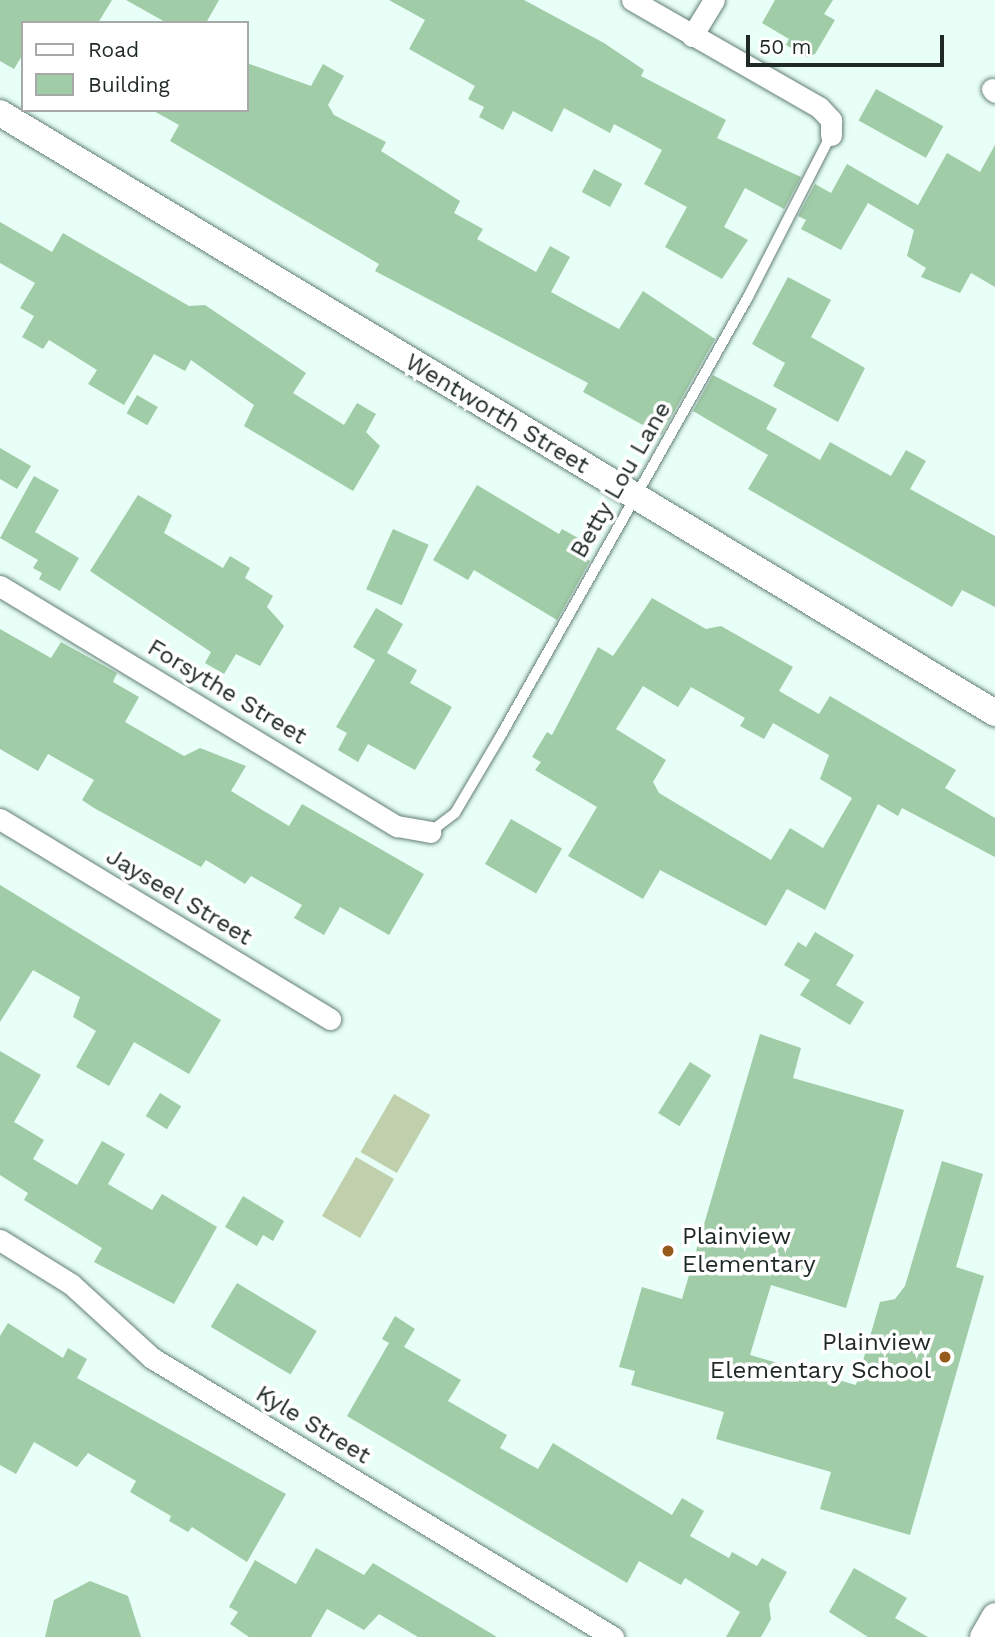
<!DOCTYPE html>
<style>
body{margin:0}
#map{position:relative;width:995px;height:1637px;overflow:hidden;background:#e7fff6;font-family:"Work Sans",sans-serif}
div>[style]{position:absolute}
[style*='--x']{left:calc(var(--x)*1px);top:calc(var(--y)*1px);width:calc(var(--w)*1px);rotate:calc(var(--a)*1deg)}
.green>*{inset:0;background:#c0cfac;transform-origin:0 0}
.building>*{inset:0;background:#a0cca7;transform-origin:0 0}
.roads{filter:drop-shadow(0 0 2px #647f75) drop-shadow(0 0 2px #647f75)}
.service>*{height:10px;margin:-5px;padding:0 5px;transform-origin:5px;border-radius:5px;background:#fff}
.minor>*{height:21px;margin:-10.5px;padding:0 10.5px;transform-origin:10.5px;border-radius:10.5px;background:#fff}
.tertiary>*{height:26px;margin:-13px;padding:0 13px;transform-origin:13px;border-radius:13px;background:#fff}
.dots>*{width:19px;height:19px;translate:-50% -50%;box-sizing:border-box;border:4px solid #fff;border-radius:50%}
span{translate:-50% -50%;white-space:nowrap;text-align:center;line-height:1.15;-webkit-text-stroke:7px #fff;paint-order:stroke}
.street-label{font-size:24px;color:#1e2925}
.poi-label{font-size:24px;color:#1e2925}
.left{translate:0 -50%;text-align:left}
.right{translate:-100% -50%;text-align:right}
.legend{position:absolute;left:21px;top:21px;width:228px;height:91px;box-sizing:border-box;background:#fff;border:2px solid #a5a9a8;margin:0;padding:9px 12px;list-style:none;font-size:21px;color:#1e2925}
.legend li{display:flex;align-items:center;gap:14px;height:35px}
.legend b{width:35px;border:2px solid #a5a9a8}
.scale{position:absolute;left:746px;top:35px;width:198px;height:32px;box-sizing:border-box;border:4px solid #1e2925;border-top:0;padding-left:9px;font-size:21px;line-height:24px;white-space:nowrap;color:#1e2925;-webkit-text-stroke:5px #fff;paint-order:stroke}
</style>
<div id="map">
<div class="green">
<i style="left:394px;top:1094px;width:42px;height:67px;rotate:30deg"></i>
<i style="left:356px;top:1157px;width:44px;height:68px;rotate:30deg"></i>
</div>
<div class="building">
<i style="clip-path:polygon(0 0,112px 0,98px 23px,23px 23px,23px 54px,14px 69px,0 61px)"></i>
<i style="clip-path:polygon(126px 0,219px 0,206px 23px,167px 23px)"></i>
<i style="clip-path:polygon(389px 0,524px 0,604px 43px,644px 70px,641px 76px,726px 120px,717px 138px,801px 177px,784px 209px,745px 188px,724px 227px,748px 240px,722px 279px,665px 247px,687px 207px,644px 184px,662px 150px,614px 124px,610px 133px,564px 108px,552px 132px,513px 111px,503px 130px,479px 117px,484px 107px,468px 99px,475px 86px,409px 49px,425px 20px)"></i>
<i style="clip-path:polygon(775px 0,833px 0,824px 14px,835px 20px,815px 54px,807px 57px,786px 45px,789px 39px,762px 23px)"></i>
<i style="clip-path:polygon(247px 63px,311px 86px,323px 64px,344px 76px,328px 105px,334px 115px,386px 142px,381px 151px,460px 201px,454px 213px,483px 229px,477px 239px,536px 272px,550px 246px,570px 257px,551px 292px,619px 329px,643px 291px,715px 339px,661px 435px,583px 392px,588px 383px,375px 271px,379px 264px,170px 141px,179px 125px,152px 110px,247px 110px)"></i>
<i style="left:876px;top:89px;width:77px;height:36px;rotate:29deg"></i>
<i style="clip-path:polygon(995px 145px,995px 287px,971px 273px,960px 293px,921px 277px,926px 268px,907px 256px,914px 230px,868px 203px,841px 250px,801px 229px,806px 220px,798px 216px,815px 184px,831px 193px,847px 164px,918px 205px,947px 153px,980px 172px)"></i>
<i style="left:594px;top:169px;width:32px;height:26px;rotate:28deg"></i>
<i style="clip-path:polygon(0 222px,52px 252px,63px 233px,189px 306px,205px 305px,306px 373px,293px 393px,344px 425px,357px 403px,376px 414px,366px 432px,380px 446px,353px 491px,244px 426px,254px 405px,191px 360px,185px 371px,154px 354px,124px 405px,88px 384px,97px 370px,49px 340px,43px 349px,22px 337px,34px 316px,20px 308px,35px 283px,0 263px)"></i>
<i style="clip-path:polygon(788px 277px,831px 300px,811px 337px,865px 368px,838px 422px,773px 386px,785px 363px,752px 344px)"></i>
<i style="clip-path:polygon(713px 375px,777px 409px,766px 429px,820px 460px,830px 442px,891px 476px,906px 450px,926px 461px,910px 489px,995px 536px,995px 607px,962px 590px,952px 607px,748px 489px,768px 455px,693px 411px)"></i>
<i style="left:137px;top:395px;width:24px;height:21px;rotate:30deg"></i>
<i style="clip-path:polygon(0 448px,31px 466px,17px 489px,0 479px)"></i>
<i style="clip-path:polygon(34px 476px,59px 490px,35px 532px,79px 558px,60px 591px,39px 579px,42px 573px,33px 568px,38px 560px,0 538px)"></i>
<i style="clip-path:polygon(477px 485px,559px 534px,562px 529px,589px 544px,582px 556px,590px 561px,557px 620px,474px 570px,468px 580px,433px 560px)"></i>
<i style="clip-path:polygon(138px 495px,172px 515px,164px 533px,223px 568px,230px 556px,250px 568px,245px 578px,273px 596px,267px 607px,284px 626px,260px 666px,236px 654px,224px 674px,205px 663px,211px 652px,90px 571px)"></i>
<i style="left:393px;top:529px;width:39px;height:66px;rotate:24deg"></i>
<i style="clip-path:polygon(evenodd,652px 598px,706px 629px,721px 626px,793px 667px,779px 691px,819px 714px,830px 696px,956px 770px,945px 788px,995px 818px,995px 857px,902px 808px,898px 816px,878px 804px,825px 910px,787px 889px,766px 926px,660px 870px,643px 899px,568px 856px,597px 807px,535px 770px,541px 762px,532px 757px,547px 732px,552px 735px,598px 647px,613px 656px,652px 598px,643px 686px,678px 707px,691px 687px,745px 718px,740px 726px,764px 739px,773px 723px,829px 755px,820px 779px,852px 798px,823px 848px,790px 828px,771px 860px,659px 793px,653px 782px,666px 760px,616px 729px,643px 686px)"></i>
<i style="clip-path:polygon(376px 608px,403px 624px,387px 653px,417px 670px,410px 683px,452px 707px,415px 770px,368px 744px,358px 762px,338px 750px,347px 733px,336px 727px,375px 660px,353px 647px)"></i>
<i style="clip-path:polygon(0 629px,51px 658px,61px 642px,117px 673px,113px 682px,139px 697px,125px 722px,184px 756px,200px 748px,246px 766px,231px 791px,289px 826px,302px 804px,424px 874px,389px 935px,340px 907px,324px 935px,294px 918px,302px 905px,251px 876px,245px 884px,206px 860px,201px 867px,94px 808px,82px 800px,94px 780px,48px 754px,38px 771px,0 749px)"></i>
<i style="left:511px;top:819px;width:59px;height:52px;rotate:30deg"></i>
<i style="clip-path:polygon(0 885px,221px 1020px,189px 1074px,134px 1042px,109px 1086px,76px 1067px,96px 1031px,73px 1017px,80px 997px,33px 970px,0 1022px)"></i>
<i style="clip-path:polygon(815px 932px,854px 955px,836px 985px,864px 1002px,850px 1025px,800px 995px,810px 980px,784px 965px,798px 942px,806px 947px)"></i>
<i style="clip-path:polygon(760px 1034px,801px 1048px,793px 1078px,904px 1110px,846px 1308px,771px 1285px,750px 1355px,856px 1385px,880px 1302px,895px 1299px,905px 1286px,942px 1161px,983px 1174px,956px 1267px,984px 1276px,910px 1535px,820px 1509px,831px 1472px,716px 1439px,724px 1412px,631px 1385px,635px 1371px,619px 1367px,642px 1287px,682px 1299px)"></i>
<i style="clip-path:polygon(0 1051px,41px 1075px,14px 1122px,44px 1140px,33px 1159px,77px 1185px,102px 1141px,125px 1154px,108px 1184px,152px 1210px,162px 1194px,217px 1227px,174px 1304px,94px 1262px,102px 1248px,24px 1200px,28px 1193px,0 1175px)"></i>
<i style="left:690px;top:1062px;width:25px;height:60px;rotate:32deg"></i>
<i style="left:160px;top:1093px;width:25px;height:27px;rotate:32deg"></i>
<i style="clip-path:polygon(243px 1196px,284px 1221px,273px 1241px,263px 1235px,257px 1246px,225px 1227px)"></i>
<i style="left:237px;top:1283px;width:93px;height:51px;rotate:31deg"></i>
<i style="clip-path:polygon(395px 1316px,415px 1329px,404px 1347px,461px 1380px,448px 1401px,507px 1435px,500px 1448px,538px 1469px,553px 1443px,672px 1515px,682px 1498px,704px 1511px,690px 1536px,729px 1558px,732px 1552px,757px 1566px,762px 1558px,787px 1572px,769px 1604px,771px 1619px,761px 1637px,726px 1637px,740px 1612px,685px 1578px,681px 1585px,639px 1561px,627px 1583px,347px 1416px,389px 1343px,382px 1339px)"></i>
<i style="clip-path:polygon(8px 1323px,63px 1358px,68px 1348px,87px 1359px,77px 1378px,286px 1494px,247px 1562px,192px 1527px,188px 1532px,169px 1521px,171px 1516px,130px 1492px,136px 1481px,88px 1453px,77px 1467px,34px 1442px,16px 1474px,0 1465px,0 1336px)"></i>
<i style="clip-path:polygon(316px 1548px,364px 1575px,373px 1563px,497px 1637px,418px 1637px,379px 1614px,364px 1630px,327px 1609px,311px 1637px,249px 1637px,230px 1624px,238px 1612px,229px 1607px,255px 1560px,296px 1584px)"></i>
<i style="clip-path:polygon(854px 1568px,907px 1598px,895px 1618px,928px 1637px,868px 1637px,829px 1612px)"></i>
<i style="clip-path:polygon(90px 1581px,128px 1596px,141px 1637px,45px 1637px,54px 1600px)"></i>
</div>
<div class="roads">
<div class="service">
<i style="--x:430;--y:832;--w:31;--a:-37"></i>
<i style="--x:455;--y:813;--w:88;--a:-59.4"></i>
<i style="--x:500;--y:737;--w:505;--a:-60.59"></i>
<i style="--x:748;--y:297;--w:182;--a:-62.9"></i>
</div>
<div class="minor">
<i style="--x:632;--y:0;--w:215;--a:29.8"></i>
<i style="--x:819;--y:107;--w:18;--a:47"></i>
<i style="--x:831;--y:120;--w:15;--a:90"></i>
<i style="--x:692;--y:36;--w:42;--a:-58.6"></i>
<i style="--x:992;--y:89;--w:4;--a:45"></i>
<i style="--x:0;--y:586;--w:464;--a:31.2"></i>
<i style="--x:397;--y:826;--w:34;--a:10"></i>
<i style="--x:0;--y:819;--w:386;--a:31.2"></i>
<i style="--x:0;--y:1240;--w:84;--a:31.8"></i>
<i style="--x:71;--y:1284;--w:110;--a:42.4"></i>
<i style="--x:152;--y:1358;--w:539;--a:31.18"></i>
</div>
<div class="tertiary">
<i style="--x:0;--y:113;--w:1162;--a:31.09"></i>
<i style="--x:983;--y:1637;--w:24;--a:-60"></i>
</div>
</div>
<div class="dots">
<i style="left:668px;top:1251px;background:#96591c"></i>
<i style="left:945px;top:1357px;background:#96591c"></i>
</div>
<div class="street-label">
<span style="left:497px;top:414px;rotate:31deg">Wentworth Street</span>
<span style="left:621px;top:480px;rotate:-60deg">Betty Lou Lane</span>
<span style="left:227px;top:692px;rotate:31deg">Forsythe Street</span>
<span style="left:179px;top:897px;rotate:31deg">Jayseel Street</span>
<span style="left:313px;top:1425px;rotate:31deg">Kyle Street</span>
</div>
<div class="poi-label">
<span class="left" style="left:682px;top:1251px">Plainview<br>Elementary</span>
<span class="right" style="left:931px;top:1357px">Plainview<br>Elementary School</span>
</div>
<ul class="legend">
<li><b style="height:9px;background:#fff"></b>Road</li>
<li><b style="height:19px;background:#a0cca7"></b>Building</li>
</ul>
<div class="scale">50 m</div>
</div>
